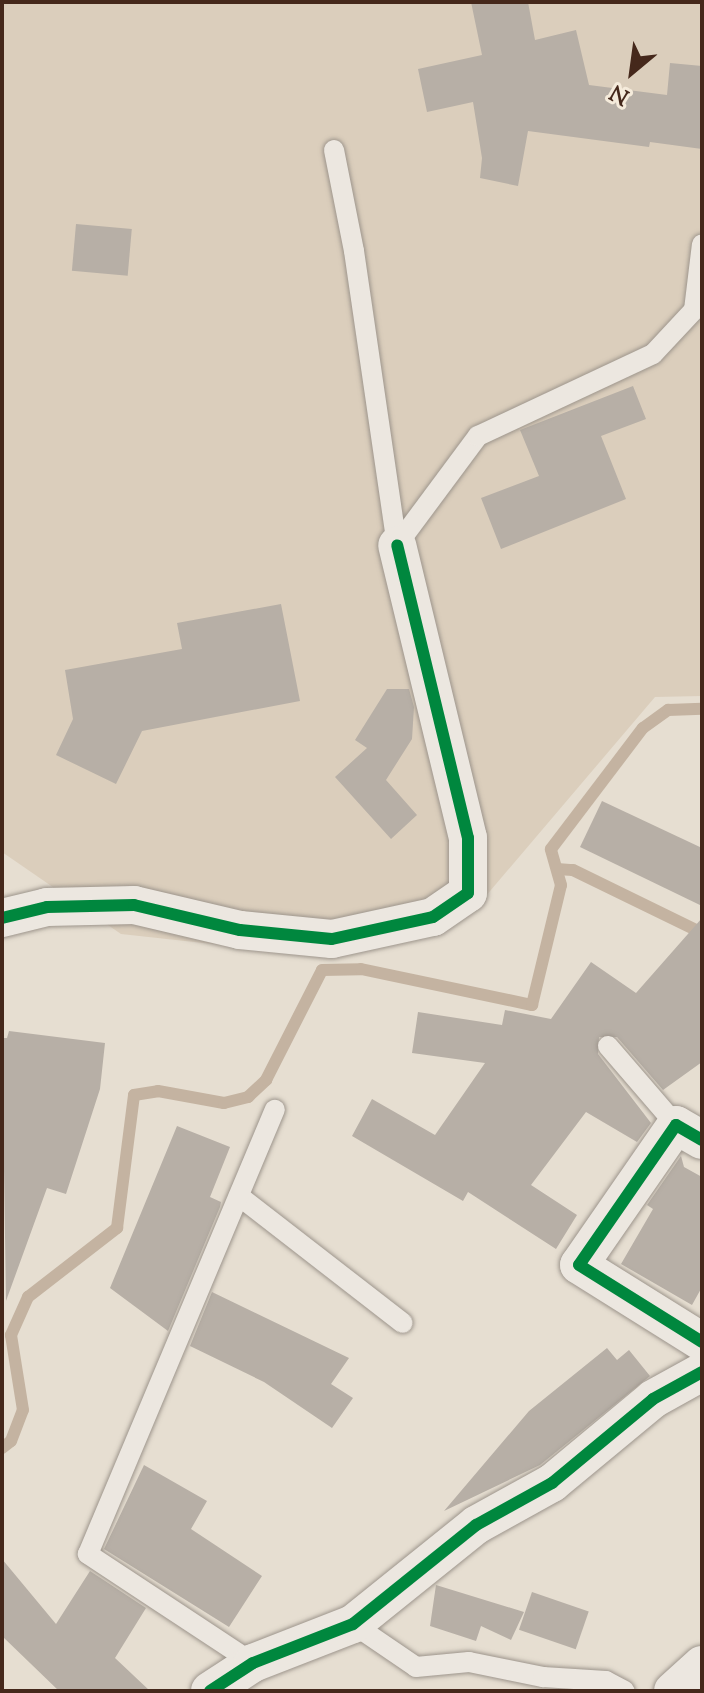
<!DOCTYPE html>
<style>
body{margin:0}
#map{position:relative;width:704px;height:1693px;overflow:hidden;background:#e6ded1;font-family:"Sorts Mill Goudy",serif}
div>[style]{position:absolute}
[style*='--x']{left:calc(var(--x)*1px);top:calc(var(--y)*1px);width:calc(var(--w)*1px);rotate:calc(var(--a)*1deg)}
.green>*{inset:0;background:#dbcebc}
.stream>*{height:12px;margin:-6px;padding:0 6px;transform-origin:6px;border-radius:6px;background:#c4b3a1}
.building>*{inset:0;background:#b7afa6;transform-origin:0 0}
.roads{filter:drop-shadow(0 0 2px #9d958c) drop-shadow(0 0 2px #9d958c)}
.lane>*{height:20px;margin:-10px;padding:0 10px;transform-origin:10px;border-radius:10px;background:#ece7e0}
.street>*{height:38px;margin:-19px;padding:0 19px;transform-origin:19px;border-radius:19px;background:#ece7e0}
.cycleway>*{height:12px;margin:-6px;padding:0 6px;transform-origin:6px;border-radius:6px;background:#00873e}
span{translate:-50% -50%;white-space:nowrap;text-align:center;line-height:1.15;-webkit-text-stroke:7px #f5ebdb;paint-order:stroke}
.frame{position:absolute;inset:0;border:4px solid #45281b;pointer-events:none}
.north{position:absolute;left:592px;top:32px;width:80px;height:80px;-webkit-text-stroke:6px #f5ebdb;paint-order:stroke;rotate:209deg;font-size:22px;font-weight:700;line-height:32px;text-align:center;color:#45281b}
.north::after{content:'';display:block;margin:auto;width:28px;height:36px;background:#45281b;clip-path:polygon(50% 0,100% 100%,50% 72%,0 100%)}
</style>
<div id="map">
<div class="green">
<i style="clip-path:polygon(2px 2px,702px 2px,702px 696px,655px 697px,468px 917px,331px 957px,121px 934px,2px 852px)"></i>
</div>
<div class="stream">
<i style="--x:557;--y:869;--w:16;--a:4"></i>
<i style="--x:573;--y:870;--w:144;--a:26"></i>
<i style="--x:2;--y:1448;--w:11;--a:-38"></i>
<i style="--x:11;--y:1441;--w:33;--a:-69"></i>
<i style="--x:23;--y:1410;--w:76;--a:-99.1"></i>
<i style="--x:11;--y:1335;--w:42;--a:-65.9"></i>
<i style="--x:28;--y:1297;--w:113;--a:-37.8"></i>
<i style="--x:117;--y:1228;--w:134;--a:-82.7"></i>
<i style="--x:134;--y:1095;--w:24;--a:-9"></i>
<i style="--x:158;--y:1091;--w:67;--a:10.3"></i>
<i style="--x:224;--y:1103;--w:25;--a:-14"></i>
<i style="--x:248;--y:1097;--w:25;--a:-43"></i>
<i style="--x:266;--y:1080;--w:123;--a:-63"></i>
<i style="--x:322;--y:970;--w:39;--a:-1"></i>
<i style="--x:361;--y:969;--w:175;--a:11.9"></i>
<i style="--x:532;--y:1005;--w:123;--a:-76.4"></i>
<i style="--x:561;--y:885;--w:37;--a:-106"></i>
<i style="--x:551;--y:849;--w:152;--a:-52.8"></i>
<i style="--x:643;--y:728;--w:31;--a:-36"></i>
<i style="--x:668;--y:710;--w:34;--a:-2"></i>
</div>
<div class="building">
<i style="clip-path:polygon(471px 2px,528px 2px,535px 40px,576px 30px,589px 85px,667px 95px,670px 63px,702px 66px,702px 149px,650px 142px,649px 147px,528px 131px,518px 186px,480px 178px,482px 158px,473px 102px,427px 112px,418px 69px,482px 55px)"></i>
<i style="left:76px;top:224px;width:56px;height:47px;rotate:5deg"></i>
<i style="clip-path:polygon(633px 386px,646px 419px,601px 436px,626px 499px,501px 549px,481px 498px,539px 476px,520px 430px)"></i>
<i style="clip-path:polygon(281px 604px,300px 701px,142px 731px,116px 784px,56px 755px,73px 719px,65px 670px,182px 649px,177px 623px)"></i>
<i style="clip-path:polygon(387px 689px,409px 689px,414px 707px,412px 739px,386px 780px,417px 815px,391px 839px,335px 777px,367px 748px,355px 740px)"></i>
<i style="clip-path:polygon(602px 801px,702px 848px,702px 906px,580px 847px)"></i>
<i style="clip-path:polygon(702px 918px,702px 1062px,663px 1090px,617px 1037px,599px 1037px,598px 1054px,651px 1123px,637px 1142px,586px 1112px,531px 1185px,577px 1215px,556px 1249px,468px 1192px,463px 1201px,352px 1136px,372px 1099px,435px 1135px,485px 1063px,412px 1053px,418px 1012px,502px 1025px,505px 1010px,551px 1019px,591px 962px,636px 993px)"></i>
<i style="clip-path:polygon(9px 1031px,105px 1043px,100px 1089px,66px 1194px,47px 1188px,6px 1301px,2px 1038px,7px 1038px)"></i>
<i style="clip-path:polygon(177px 1126px,230px 1147px,210px 1197px,221px 1202px,220px 1207px,168px 1331px,110px 1288px)"></i>
<i style="clip-path:polygon(681px 1156px,684px 1167px,702px 1177px,702px 1287px,692px 1305px,621px 1264px,653px 1209px,647px 1205px)"></i>
<i style="clip-path:polygon(212px 1292px,349px 1358px,331px 1384px,353px 1398px,332px 1428px,264px 1382px,190px 1346px)"></i>
<i style="clip-path:polygon(607px 1348px,617px 1360px,629px 1350px,650px 1376px,540px 1465px,444px 1511px,529px 1411px)"></i>
<i style="clip-path:polygon(144px 1465px,207px 1501px,191px 1529px,262px 1576px,229px 1627px,104px 1549px)"></i>
<i style="clip-path:polygon(2px 1559px,56px 1624px,90px 1571px,146px 1608px,115px 1658px,150px 1691px,59px 1691px,2px 1636px)"></i>
<i style="clip-path:polygon(436px 1585px,524px 1612px,511px 1640px,481px 1626px,476px 1641px,430px 1626px)"></i>
<i style="left:532px;top:1592px;width:60px;height:40px;rotate:19deg"></i>
</div>
<div class="roads">
<div class="lane">
<i style="--x:334;--y:150;--w:103;--a:78.8"></i>
<i style="--x:354;--y:251;--w:297;--a:81.7"></i>
<i style="--x:397;--y:545;--w:136;--a:-53.4"></i>
<i style="--x:478;--y:436;--w:193;--a:-25.1"></i>
<i style="--x:653;--y:354;--w:60;--a:-47"></i>
<i style="--x:694;--y:310;--w:66;--a:-83.1"></i>
<i style="--x:608;--y:1046;--w:104;--a:49.3"></i>
<i style="--x:239;--y:1196;--w:207;--a:37.8"></i>
<i style="--x:353;--y:1624;--w:76;--a:34.3"></i>
<i style="--x:416;--y:1667;--w:53;--a:-5.4"></i>
<i style="--x:469;--y:1662;--w:76;--a:11.5"></i>
<i style="--x:543;--y:1677;--w:63;--a:3.6"></i>
<i style="--x:606;--y:1681;--w:21;--a:28"></i>
<i style="--x:253;--y:1663;--w:198;--a:-146.6"></i>
<i style="--x:88;--y:1554;--w:482;--a:-67.2"></i>
</div>
<div class="street">
<i style="--x:2;--y:918;--w:46;--a:-13.7"></i>
<i style="--x:47;--y:907;--w:87;--a:-1.3"></i>
<i style="--x:134;--y:905;--w:109;--a:13.3"></i>
<i style="--x:240;--y:930;--w:92;--a:5.6"></i>
<i style="--x:332;--y:939;--w:103;--a:-12.3"></i>
<i style="--x:433;--y:917;--w:42;--a:-34.4"></i>
<i style="--x:468;--y:893;--w:55;--a:-90"></i>
<i style="--x:468;--y:838;--w:301;--a:-103.6"></i>
<i style="--x:702;--y:1140;--w:30;--a:-150"></i>
<i style="--x:676;--y:1125;--w:170;--a:124.7"></i>
<i style="--x:579;--y:1265;--w:145;--a:32"></i>
<i style="--x:210;--y:1691;--w:51;--a:-33.1"></i>
<i style="--x:253;--y:1663;--w:107;--a:-21.3"></i>
<i style="--x:353;--y:1624;--w:158;--a:-38.8"></i>
<i style="--x:476;--y:1525;--w:87;--a:-28.9"></i>
<i style="--x:552;--y:1483;--w:131;--a:-39.7"></i>
<i style="--x:653;--y:1399;--w:56;--a:-28.9"></i>
<i style="--x:673;--y:1691;--w:39;--a:-42"></i>
</div>
</div>
<div class="cycleway">
<i style="--x:2;--y:918;--w:46;--a:-13.7"></i>
<i style="--x:47;--y:907;--w:87;--a:-1.3"></i>
<i style="--x:134;--y:905;--w:109;--a:13.3"></i>
<i style="--x:240;--y:930;--w:92;--a:5.6"></i>
<i style="--x:332;--y:939;--w:103;--a:-12.3"></i>
<i style="--x:433;--y:917;--w:42;--a:-34.4"></i>
<i style="--x:468;--y:893;--w:55;--a:-90"></i>
<i style="--x:468;--y:838;--w:301;--a:-103.6"></i>
<i style="--x:702;--y:1140;--w:30;--a:-150"></i>
<i style="--x:676;--y:1125;--w:170;--a:124.7"></i>
<i style="--x:579;--y:1265;--w:145;--a:32"></i>
<i style="--x:210;--y:1691;--w:51;--a:-33.1"></i>
<i style="--x:253;--y:1663;--w:107;--a:-21.3"></i>
<i style="--x:353;--y:1624;--w:158;--a:-38.8"></i>
<i style="--x:476;--y:1525;--w:87;--a:-28.9"></i>
<i style="--x:552;--y:1483;--w:131;--a:-39.7"></i>
<i style="--x:653;--y:1399;--w:56;--a:-28.9"></i>
</div>
<div class="frame"></div>
<div class="north">N</div>
</div>
